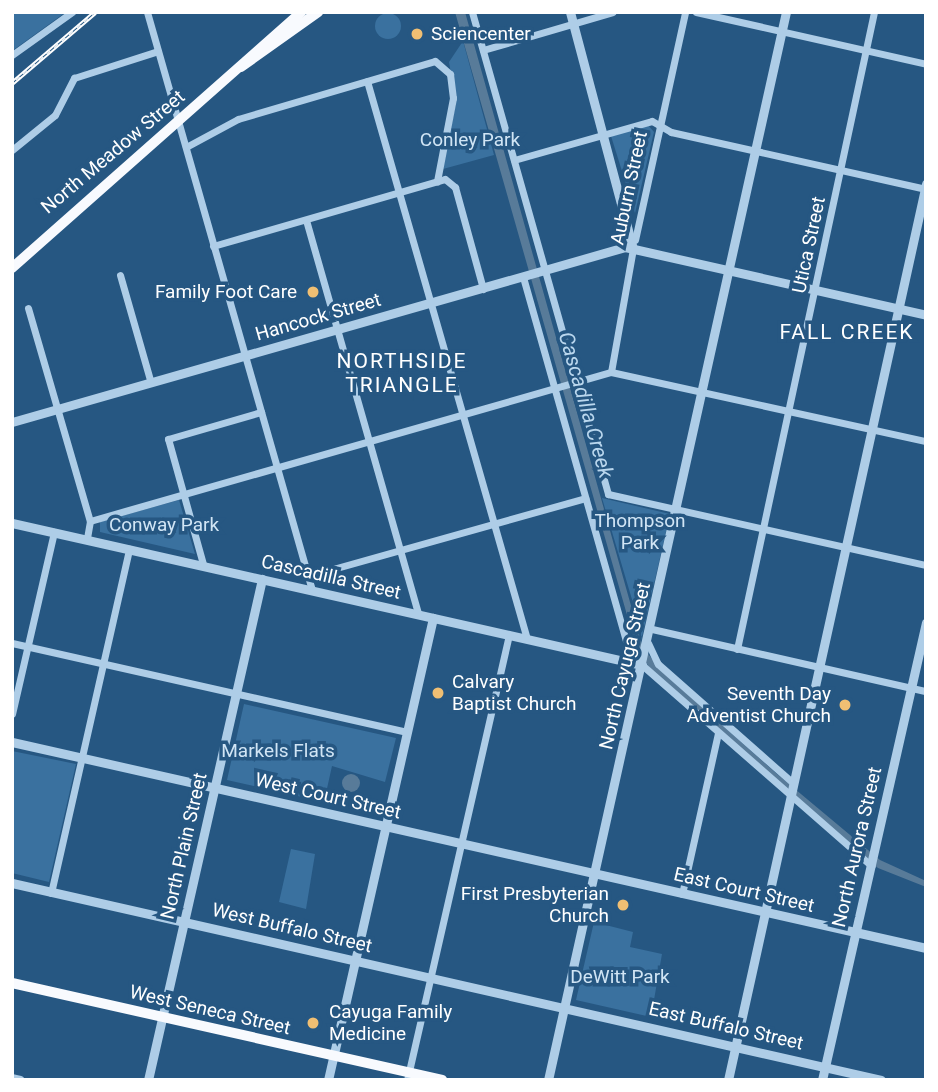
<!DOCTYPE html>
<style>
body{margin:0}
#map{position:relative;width:938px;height:1092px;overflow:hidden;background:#265782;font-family:Roboto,sans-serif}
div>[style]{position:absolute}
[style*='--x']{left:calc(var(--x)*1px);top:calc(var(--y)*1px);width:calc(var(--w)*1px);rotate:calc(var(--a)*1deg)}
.green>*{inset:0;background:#3a719f}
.round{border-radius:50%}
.water>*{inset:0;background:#587b99}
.minor>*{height:7px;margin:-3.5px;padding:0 3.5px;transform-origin:3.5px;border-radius:3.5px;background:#aecde7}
.tertiary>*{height:9px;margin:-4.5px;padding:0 4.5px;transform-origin:4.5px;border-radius:4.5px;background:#aecde7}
.trunk>*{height:10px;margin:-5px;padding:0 5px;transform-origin:5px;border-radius:5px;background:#f8fafe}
.rail>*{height:4.5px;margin-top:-2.25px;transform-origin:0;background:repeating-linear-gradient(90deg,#265782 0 5px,#fff 0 10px);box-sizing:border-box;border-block:2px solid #fff}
.dots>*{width:19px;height:19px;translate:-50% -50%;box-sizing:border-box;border:4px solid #265782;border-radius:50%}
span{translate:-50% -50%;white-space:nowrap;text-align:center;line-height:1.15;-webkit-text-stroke:7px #265782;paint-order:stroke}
.poi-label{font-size:19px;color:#fff}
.left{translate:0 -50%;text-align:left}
.right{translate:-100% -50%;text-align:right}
.park-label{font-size:19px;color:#d1e5f5}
.street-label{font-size:19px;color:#fff}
.neighbourhood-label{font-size:21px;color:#fff;letter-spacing:2px}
.water-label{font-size:21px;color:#bad7ee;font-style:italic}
.frame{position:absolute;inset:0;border:14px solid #fff;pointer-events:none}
</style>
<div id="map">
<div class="green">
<i style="clip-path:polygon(12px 12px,66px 12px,12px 51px)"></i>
<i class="round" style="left:375px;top:13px;width:26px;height:26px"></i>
<i style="clip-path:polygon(463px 41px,494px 155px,443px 169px,456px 103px,449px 62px)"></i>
<i style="clip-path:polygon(648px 125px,654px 132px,635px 213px,611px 136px)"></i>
<i style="clip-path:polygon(602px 498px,670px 514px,641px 641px,641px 630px)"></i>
<i style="clip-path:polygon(179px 500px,195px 554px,100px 532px,100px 522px)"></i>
<i style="clip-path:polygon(244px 704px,396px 738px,385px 782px,332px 766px,324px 802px,227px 780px)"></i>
<i style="clip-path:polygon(12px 751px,76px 764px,49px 882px,12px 873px)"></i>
<i style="clip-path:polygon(291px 849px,315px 854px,306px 909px,279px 902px)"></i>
<i style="clip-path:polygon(594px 922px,633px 932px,630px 947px,662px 954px,651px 1017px,576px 1000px)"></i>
</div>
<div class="water">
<i style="clip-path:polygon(455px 12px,465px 12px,642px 645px,659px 669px,777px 774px,880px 860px,926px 881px,926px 887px,878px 868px,652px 671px,637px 650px)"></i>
<i class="round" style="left:342px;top:774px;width:18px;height:18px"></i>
</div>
<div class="minor">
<i style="--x:147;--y:12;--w:601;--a:74.07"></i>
<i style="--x:472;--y:12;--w:501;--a:74.24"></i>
<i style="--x:608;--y:494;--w:326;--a:12.6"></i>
<i style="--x:696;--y:12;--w:236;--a:12.7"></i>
<i style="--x:483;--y:50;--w:135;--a:-16.3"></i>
<i style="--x:12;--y:55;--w:74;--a:-35.6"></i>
<i style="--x:367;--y:81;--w:580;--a:74"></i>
<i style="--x:186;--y:147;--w:59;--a:-28.3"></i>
<i style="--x:238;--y:119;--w:205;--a:-16.4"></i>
<i style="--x:435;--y:61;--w:20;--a:41"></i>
<i style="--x:450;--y:74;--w:24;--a:83"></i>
<i style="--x:453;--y:98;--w:85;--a:100.9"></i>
<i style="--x:12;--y:150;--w:55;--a:-39.1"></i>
<i style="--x:55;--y:115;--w:42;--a:-62.8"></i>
<i style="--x:74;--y:78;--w:88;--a:-17.8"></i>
<i style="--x:514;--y:160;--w:143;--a:-15.8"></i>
<i style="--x:652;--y:121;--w:22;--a:30"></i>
<i style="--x:671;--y:132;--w:260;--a:12.6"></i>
<i style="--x:306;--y:220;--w:410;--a:74.1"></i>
<i style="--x:635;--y:240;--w:233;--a:-77.6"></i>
<i style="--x:213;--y:246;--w:241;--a:-16.1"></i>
<i style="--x:445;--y:179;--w:13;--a:39"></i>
<i style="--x:455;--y:187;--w:106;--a:74.6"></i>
<i style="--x:120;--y:275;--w:112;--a:74"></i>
<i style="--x:523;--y:277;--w:386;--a:74.2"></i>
<i style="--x:628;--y:648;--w:13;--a:99"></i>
<i style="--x:28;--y:308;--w:222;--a:73.8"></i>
<i style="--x:90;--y:521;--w:17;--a:100"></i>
<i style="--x:611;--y:372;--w:126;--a:-79.9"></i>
<i style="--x:90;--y:521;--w:542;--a:-15.96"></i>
<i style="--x:611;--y:372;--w:322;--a:12.4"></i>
<i style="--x:203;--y:564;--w:130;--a:-105.6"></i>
<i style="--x:168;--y:439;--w:97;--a:-16.2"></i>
<i style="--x:308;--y:576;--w:288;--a:-15.7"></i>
<i style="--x:652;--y:629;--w:281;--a:12.8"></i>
<i style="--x:12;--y:643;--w:405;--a:12.7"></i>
<i style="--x:648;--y:643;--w:23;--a:65"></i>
<i style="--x:658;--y:664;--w:181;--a:41.4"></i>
<i style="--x:737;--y:649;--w:652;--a:-77.86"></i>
<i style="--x:642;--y:665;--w:305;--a:41.2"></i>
<i style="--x:12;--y:714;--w:187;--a:-77"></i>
<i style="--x:51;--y:893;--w:353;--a:-77.2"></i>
<i style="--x:682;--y:894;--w:165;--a:-77.4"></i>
<i style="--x:407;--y:1080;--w:457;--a:-77.1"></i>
</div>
<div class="tertiary">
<i style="--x:570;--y:12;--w:244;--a:75.1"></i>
<i style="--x:12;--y:422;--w:637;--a:-15.93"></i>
<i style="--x:625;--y:247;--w:309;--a:12.7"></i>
<i style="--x:12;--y:523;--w:646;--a:12.7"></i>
<i style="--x:12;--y:742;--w:937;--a:12.7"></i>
<i style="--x:12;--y:883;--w:891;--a:12.77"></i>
<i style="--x:12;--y:1078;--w:8;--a:14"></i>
<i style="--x:148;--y:1080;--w:514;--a:-77.18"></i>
<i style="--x:328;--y:1080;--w:474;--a:-77.2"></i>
<i style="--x:548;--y:1080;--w:1094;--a:-77.44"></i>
<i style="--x:728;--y:1080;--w:918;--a:-77.54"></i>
<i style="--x:822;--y:1080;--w:469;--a:-77.2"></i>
</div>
<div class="trunk">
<i style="--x:241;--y:67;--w:95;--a:-35.5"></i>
<i style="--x:12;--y:268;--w:386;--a:-41.5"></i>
<i style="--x:12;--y:983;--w:441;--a:12.7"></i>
</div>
<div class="rail">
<i style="--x:12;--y:83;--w:109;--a:-40.5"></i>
</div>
<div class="dots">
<i style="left:417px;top:34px;background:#f0bf73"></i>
<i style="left:313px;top:292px;background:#f0bf73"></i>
<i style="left:438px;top:693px;background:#f0bf73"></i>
<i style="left:845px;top:705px;background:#f0bf73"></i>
<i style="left:623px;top:905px;background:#f0bf73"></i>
<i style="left:313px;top:1023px;background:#f0bf73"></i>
</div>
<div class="poi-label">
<span class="left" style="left:431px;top:34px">Sciencenter</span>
<span class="right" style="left:297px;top:292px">Family Foot Care</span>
<span class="left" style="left:452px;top:693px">Calvary<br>Baptist Church</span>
<span class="right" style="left:831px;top:705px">Seventh Day<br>Adventist Church</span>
<span class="right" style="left:609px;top:905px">First Presbyterian<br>Church</span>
<span class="left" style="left:329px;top:1023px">Cayuga Family<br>Medicine</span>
</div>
<div class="park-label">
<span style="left:470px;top:140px">Conley Park</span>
<span style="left:640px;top:532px">Thompson<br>Park</span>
<span style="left:164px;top:525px">Conway Park</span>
<span style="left:278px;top:751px">Markels Flats</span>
<span style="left:620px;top:977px">DeWitt Park</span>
</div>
<div class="street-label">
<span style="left:113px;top:152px;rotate:-40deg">North Meadow Street</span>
<span style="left:629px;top:188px;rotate:-78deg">Auburn Street</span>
<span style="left:809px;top:245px;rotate:-78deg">Utica Street</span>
<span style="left:318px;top:317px;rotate:-16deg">Hancock Street</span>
<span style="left:331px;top:577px;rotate:13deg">Cascadilla Street</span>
<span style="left:625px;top:666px;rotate:-77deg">North Cayuga Street</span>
<span style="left:328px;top:796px;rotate:13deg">West Court Street</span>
<span style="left:184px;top:846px;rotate:-77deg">North Plain Street</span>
<span style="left:857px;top:847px;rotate:-77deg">North Aurora Street</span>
<span style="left:744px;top:890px;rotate:13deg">East Court Street</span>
<span style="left:292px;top:928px;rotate:13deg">West Buffalo Street</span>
<span style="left:210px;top:1010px;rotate:13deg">West Seneca Street</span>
<span style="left:726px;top:1026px;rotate:13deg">East Buffalo Street</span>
</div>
<div class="neighbourhood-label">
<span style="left:847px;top:332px">FALL CREEK</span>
<span style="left:402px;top:373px">NORTHSIDE<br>TRIANGLE</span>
</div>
<div class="water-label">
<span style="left:586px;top:405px;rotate:74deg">Cascadilla Creek</span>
</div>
<div class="frame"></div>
</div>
